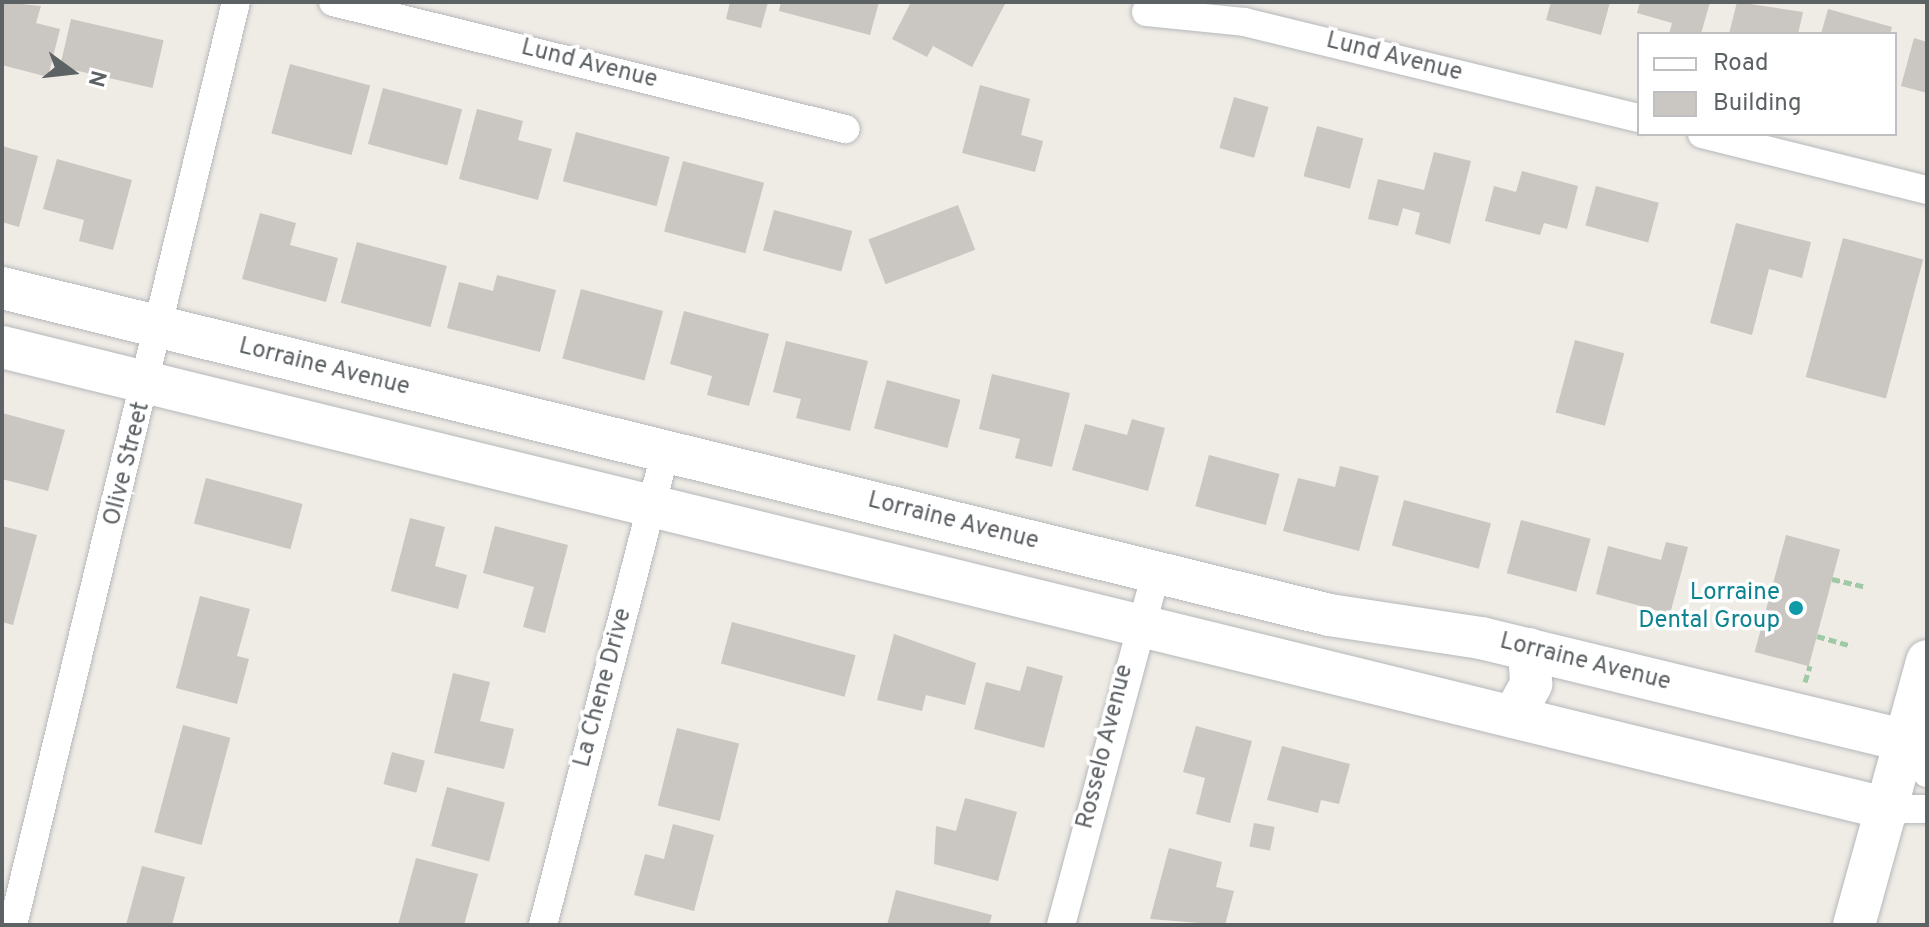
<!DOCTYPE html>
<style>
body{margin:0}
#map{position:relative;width:1929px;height:927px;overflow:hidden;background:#efebe5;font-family:Overpass,sans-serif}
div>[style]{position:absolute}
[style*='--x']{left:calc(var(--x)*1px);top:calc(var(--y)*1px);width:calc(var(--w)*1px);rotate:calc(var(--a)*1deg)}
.building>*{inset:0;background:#cac6c1;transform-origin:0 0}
.path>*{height:5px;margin-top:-2.5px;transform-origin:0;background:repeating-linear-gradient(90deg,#9fcaa5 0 8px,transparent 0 12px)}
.roads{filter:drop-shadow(0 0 2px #b5b8bb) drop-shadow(0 0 2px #b5b8bb)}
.street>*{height:28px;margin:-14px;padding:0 14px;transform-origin:14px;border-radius:14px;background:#fff}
.secondary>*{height:42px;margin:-21px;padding:0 21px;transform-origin:21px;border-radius:21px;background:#fff}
.dots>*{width:22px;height:22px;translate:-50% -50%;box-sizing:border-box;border:4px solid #fff;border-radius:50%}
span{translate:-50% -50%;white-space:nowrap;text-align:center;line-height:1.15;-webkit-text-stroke:7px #fff;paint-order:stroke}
.street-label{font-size:24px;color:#5d6265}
.culture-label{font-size:24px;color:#0d838f}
.right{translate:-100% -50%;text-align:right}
.frame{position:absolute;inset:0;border:4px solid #5d6265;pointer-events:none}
.legend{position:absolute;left:1637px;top:32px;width:260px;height:104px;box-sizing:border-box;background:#fff;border:2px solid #bec0c1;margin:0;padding:10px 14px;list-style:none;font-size:24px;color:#5d6265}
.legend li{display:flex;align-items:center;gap:16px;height:40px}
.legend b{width:40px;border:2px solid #bec0c1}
.north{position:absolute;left:32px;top:32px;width:80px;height:80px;-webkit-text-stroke:6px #fff;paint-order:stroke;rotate:105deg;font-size:22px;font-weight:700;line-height:32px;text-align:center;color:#5d6265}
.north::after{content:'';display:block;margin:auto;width:28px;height:36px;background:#5d6265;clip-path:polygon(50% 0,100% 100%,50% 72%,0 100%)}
</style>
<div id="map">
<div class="building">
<i style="clip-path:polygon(2px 2px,41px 6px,36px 23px,60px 29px,48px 77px,2px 65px)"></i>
<i style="clip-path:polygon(730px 2px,768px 2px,761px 28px,726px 19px)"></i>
<i style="clip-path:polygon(781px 2px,879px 2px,870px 35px,779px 11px)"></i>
<i style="clip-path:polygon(911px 2px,1006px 2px,972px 67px,933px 46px,927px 57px,892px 39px)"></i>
<i style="clip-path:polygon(1551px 2px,1610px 2px,1601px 35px,1546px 20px)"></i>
<i style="clip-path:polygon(1640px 2px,1710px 2px,1701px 34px,1669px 34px,1672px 23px,1637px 13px)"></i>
<i style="clip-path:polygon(1737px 2px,1803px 12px,1798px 34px,1729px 34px)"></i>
<i style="clip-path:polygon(1828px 9px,1892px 27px,1890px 34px,1821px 34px)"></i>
<i style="left:71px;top:19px;width:95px;height:49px;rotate:13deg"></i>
<i style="clip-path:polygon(1914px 38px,1927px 42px,1927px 93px,1901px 86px)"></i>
<i style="left:290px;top:64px;width:83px;height:72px;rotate:15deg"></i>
<i style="clip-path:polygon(980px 85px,1030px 99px,1021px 135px,1043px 141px,1035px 172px,962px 153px)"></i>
<i style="left:383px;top:88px;width:82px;height:58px;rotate:15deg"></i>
<i style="left:1234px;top:97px;width:36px;height:53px;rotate:16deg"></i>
<i style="clip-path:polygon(477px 109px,523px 121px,518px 140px,552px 149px,538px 200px,459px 179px)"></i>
<i style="left:1317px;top:126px;width:48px;height:52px;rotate:15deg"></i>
<i style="left:576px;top:132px;width:97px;height:51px;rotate:15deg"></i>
<i style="clip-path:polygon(2px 146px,38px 156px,19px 227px,2px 222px)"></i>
<i style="clip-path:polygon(1434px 152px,1471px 161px,1450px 244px,1415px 234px,1420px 213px,1403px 208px,1398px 226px,1368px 219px,1378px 179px,1424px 190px)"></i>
<i style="clip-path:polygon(57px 159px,132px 180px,113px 250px,79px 241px,84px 220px,43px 209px)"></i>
<i style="left:683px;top:161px;width:84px;height:73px;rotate:15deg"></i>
<i style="clip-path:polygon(1522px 171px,1578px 186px,1567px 229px,1544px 223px,1540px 235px,1485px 221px,1494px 186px,1516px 192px)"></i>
<i style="left:1596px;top:186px;width:65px;height:41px;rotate:15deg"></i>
<i style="left:958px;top:205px;width:48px;height:96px;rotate:69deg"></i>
<i style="left:774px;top:210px;width:81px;height:42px;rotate:15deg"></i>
<i style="clip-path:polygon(260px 213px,296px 223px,290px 245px,338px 258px,326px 302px,242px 279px)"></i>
<i style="clip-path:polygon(1736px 223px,1811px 242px,1802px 278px,1769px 269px,1752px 335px,1710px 323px)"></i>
<i style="left:1843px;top:238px;width:83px;height:144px;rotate:15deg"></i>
<i style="left:357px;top:242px;width:93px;height:63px;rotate:15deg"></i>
<i style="clip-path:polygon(497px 275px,556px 290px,540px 352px,447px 328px,459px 282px,493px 291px)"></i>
<i style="left:581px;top:289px;width:85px;height:72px;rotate:15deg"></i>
<i style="clip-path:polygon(684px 311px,769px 334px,749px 406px,707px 395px,712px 376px,670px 364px)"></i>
<i style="left:1575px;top:340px;width:51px;height:75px;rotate:15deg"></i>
<i style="clip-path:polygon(786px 341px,868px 361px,850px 431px,796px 418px,801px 399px,773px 392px)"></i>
<i style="clip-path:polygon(992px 374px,1070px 393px,1052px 467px,1015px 458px,1020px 439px,979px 429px)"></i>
<i style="left:887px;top:380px;width:76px;height:50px;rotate:15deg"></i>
<i style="clip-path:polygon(2px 413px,65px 430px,48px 491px,2px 479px)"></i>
<i style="clip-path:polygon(1132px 419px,1165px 428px,1148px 491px,1072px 470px,1085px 424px,1127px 435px)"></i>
<i style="left:1209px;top:455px;width:73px;height:53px;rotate:15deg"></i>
<i style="clip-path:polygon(1340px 466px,1379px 476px,1359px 551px,1283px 531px,1298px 478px,1335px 487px)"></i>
<i style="left:206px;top:478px;width:100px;height:47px;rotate:15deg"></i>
<i style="left:1404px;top:500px;width:90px;height:47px;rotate:15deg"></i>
<i style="clip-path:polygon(410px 518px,445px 527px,435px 566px,467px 575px,458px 609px,391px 591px)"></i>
<i style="left:1521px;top:520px;width:72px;height:55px;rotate:15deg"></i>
<i style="clip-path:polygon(2px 526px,37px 535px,13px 625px,2px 622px)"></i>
<i style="clip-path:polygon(495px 526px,568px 545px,545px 633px,523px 627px,534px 587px,483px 573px)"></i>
<i style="left:1786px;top:535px;width:56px;height:121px;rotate:15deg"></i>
<i style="clip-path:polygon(1666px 542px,1688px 547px,1670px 614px,1596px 594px,1608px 546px,1661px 560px)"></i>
<i style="clip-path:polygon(200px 596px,250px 609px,237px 656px,249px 659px,237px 704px,176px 688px)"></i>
<i style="left:732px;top:622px;width:128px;height:43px;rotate:15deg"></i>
<i style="clip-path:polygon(894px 634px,976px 663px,965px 705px,926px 695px,922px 711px,877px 700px)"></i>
<i style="clip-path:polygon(1027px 666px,1063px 676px,1044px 748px,974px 729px,986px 682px,1020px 691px)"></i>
<i style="clip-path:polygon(453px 673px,490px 682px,480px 721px,514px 729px,504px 769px,434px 753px)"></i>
<i style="left:183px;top:725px;width:49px;height:111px;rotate:15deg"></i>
<i style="clip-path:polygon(1196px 726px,1252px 741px,1230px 823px,1196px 814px,1205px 778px,1183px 772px)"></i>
<i style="left:677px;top:728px;width:64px;height:80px;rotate:14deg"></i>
<i style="clip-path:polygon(1282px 746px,1350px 764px,1339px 804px,1321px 800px,1318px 813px,1267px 800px)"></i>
<i style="left:392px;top:752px;width:34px;height:33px;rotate:15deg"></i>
<i style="left:447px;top:787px;width:60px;height:61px;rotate:15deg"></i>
<i style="clip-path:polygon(965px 798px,1017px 812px,998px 881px,934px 864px,936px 826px,956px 831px)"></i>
<i style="left:1254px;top:823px;width:21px;height:24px;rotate:11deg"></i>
<i style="clip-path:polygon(673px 824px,714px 835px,694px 911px,634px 895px,645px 854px,664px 859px)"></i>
<i style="clip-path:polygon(1169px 848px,1222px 862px,1216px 887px,1234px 891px,1225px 925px,1150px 919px)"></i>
<i style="clip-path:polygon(416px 858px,478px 874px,464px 925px,398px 925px)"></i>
<i style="clip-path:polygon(142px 866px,185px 877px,172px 925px,126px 925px)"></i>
<i style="clip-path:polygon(896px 890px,992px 915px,989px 925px,887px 925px)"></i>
</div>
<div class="path">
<i style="--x:1832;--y:579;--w:35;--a:13"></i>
<i style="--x:1817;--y:636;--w:36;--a:16"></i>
<i style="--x:1805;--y:682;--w:17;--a:-73"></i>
</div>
<div class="roads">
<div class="street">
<i style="--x:333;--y:2;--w:528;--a:13.93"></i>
<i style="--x:1146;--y:12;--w:99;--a:5.8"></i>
<i style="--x:1244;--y:22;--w:406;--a:13.7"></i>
<i style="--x:1702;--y:134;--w:232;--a:14"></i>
<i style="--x:1907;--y:741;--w:38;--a:58"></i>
<i style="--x:1889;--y:809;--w:38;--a:0"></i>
<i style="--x:13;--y:925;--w:950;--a:-76.42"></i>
<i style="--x:543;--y:925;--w:488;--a:-75.5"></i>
<i style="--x:1061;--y:925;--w:366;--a:-74.9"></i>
</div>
<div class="secondary">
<i style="--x:2;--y:288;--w:1367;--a:13.84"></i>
<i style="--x:1329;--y:615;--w:154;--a:8.6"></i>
<i style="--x:1481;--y:638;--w:438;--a:13.6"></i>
<i style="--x:2;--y:347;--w:1943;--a:13.76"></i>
<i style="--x:1513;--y:717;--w:38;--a:-61"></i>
<i style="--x:1531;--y:684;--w:35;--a:-93"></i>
<i style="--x:1854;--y:925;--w:274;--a:-74.5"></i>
</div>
</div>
<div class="dots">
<i style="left:1796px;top:608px;background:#0f9aa8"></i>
</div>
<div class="street-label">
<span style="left:1394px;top:58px;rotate:14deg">Lund Avenue</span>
<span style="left:589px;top:65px;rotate:14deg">Lund Avenue</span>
<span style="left:324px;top:368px;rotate:14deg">Lorraine Avenue</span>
<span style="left:128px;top:464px;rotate:-76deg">Olive Street</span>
<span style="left:953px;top:522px;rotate:14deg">Lorraine Avenue</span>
<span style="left:1585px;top:663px;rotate:14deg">Lorraine Avenue</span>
<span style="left:604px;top:688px;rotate:-75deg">La Chene Drive</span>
<span style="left:1106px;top:747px;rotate:-76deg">Rosselo Avenue</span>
</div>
<div class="culture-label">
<span class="right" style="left:1780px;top:608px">Lorraine<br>Dental Group</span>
</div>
<div class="frame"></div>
<ul class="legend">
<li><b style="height:10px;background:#fff"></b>Road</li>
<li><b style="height:22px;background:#cac6c1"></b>Building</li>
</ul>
<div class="north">N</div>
</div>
